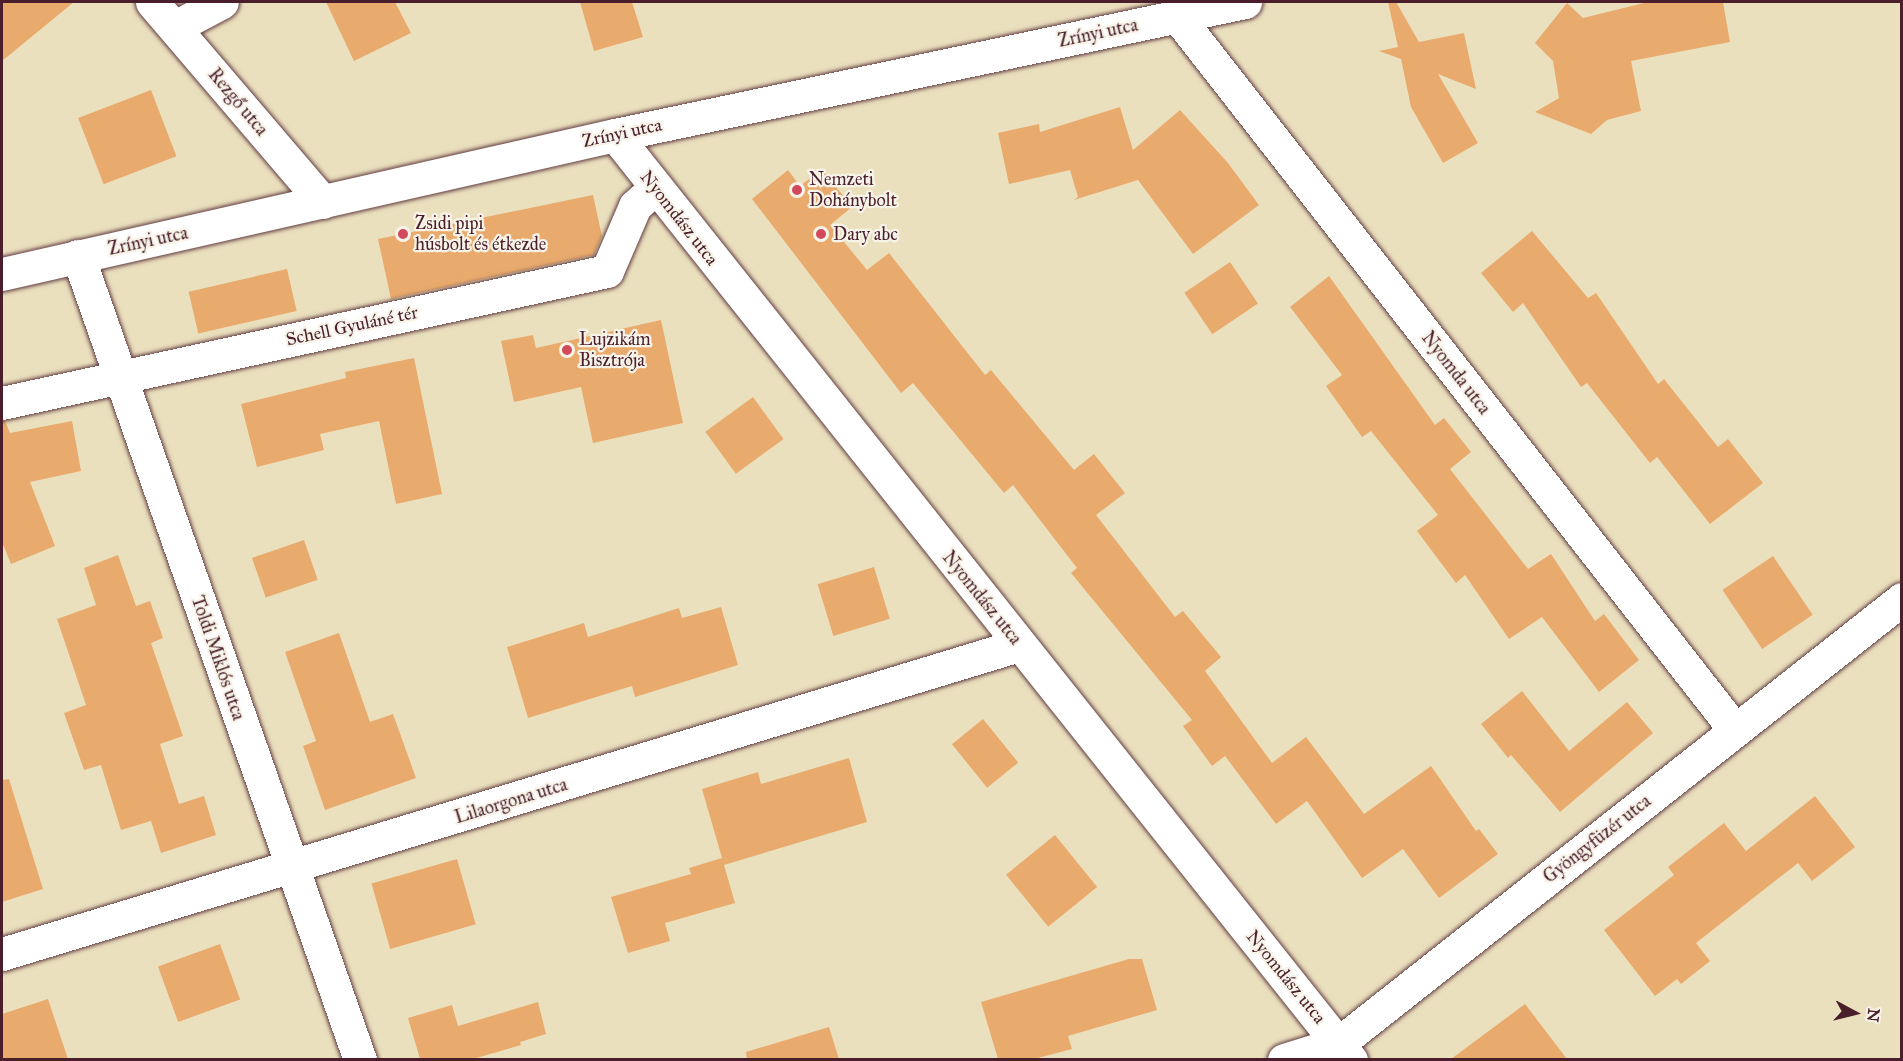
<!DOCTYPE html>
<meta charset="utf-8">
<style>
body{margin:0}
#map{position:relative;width:1903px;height:1061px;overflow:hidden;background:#ebe0be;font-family:"IM FELL Great Primer",serif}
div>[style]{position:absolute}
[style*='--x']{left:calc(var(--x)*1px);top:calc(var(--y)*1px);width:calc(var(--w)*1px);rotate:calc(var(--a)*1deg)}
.building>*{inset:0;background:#e9ab6d;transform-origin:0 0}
.roads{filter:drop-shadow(0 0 2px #623c41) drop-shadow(0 0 2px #623c41)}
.minor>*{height:33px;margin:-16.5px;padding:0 16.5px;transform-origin:16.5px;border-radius:16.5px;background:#fff}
.major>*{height:33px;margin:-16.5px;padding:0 16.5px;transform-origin:16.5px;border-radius:16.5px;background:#fff}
.dots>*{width:16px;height:16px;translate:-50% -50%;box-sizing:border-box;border:3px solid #f7f3e8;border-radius:50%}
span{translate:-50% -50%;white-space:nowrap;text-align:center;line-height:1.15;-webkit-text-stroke:4.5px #f7f3e8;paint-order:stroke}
.street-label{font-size:18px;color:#4a1f2b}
.poi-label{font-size:18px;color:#4a1f2b}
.left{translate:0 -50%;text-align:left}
.frame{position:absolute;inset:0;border:3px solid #4a1f2b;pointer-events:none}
.north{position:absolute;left:1825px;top:983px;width:60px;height:60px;-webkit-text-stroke:4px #f7f3e8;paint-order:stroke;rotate:97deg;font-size:16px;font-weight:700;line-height:24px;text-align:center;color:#4a1f2b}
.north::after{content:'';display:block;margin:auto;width:21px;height:27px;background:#4a1f2b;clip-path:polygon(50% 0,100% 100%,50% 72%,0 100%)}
</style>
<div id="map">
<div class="building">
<i style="clip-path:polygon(2px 2px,74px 2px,2px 61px)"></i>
<i style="clip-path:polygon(326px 2px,395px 2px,411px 33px,354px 61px)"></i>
<i style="clip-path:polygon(580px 2px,632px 2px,643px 37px,594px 51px)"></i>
<i style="clip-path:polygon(1388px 2px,1396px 2px,1419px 42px,1464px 33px,1476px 89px,1438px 74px,1478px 143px,1443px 163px,1411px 107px,1401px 59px,1379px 51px,1398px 47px)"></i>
<i style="clip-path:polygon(1648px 2px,1723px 2px,1730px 42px,1631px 61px,1641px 111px,1607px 120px,1591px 134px,1535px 112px,1559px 98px,1553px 61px,1535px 43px,1567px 3px,1583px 18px)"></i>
<i style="left:151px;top:90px;width:71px;height:78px;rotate:69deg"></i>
<i style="clip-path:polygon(1120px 107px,1133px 150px,1180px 110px,1228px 163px,1259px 205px,1193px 254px,1138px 180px,1074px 200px,1078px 197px,1070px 170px,1009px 184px,998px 133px,1039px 124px,1040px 132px)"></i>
<i style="clip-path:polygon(822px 169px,852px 207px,830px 225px,867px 270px,889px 253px,985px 375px,991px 370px,1074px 470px,1094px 454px,1125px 493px,1096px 515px,1175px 617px,1183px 611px,1221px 657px,1205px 671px,1272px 763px,1306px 737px,1364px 814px,1431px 766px,1476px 831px,1479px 829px,1498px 854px,1439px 898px,1403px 849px,1362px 878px,1307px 801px,1276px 824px,1225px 756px,1212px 766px,1183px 726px,1192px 720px,1071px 573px,1077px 568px,1013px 485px,1004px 493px,913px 383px,901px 393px,752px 199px,788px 170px,800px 186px)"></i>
<i style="clip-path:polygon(593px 195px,602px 236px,594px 255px,391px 299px,378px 239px)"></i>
<i style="clip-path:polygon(1532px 231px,1588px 298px,1596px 293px,1658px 384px,1664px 379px,1718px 447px,1728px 439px,1763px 483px,1710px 524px,1657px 457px,1650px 463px,1587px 383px,1581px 387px,1523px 303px,1513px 312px,1481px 273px)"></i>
<i style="left:1230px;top:262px;width:50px;height:55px;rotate:56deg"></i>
<i style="left:287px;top:269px;width:43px;height:101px;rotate:77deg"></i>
<i style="clip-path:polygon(1329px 276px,1435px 425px,1444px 418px,1471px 452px,1450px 469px,1528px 569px,1551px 554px,1595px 621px,1604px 614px,1639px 660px,1599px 692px,1542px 617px,1509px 639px,1465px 575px,1456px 583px,1417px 531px,1438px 515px,1371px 431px,1362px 437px,1326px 386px,1342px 375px,1290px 307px)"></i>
<i style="clip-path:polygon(661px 320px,683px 423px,593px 443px,581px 387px,514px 402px,501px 341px,533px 335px,536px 348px)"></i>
<i style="clip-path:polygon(414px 358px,442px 494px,396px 504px,379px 421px,320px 434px,324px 450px,257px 467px,241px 404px,346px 378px,345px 372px)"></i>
<i style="left:753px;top:397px;width:52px;height:59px;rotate:54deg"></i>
<i style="clip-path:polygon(2px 421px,5px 421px,10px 433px,72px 421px,81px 471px,30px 482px,55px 546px,11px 564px,2px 542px)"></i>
<i style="left:304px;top:540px;width:42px;height:55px;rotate:71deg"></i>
<i style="clip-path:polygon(118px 555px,136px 606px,150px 601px,163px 638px,151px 643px,183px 736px,160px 744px,179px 804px,204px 796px,216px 835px,161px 853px,151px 821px,121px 830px,101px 765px,84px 770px,64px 713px,86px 705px,57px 619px,96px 605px,84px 568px)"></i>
<i style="left:1773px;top:556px;width:71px;height:61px;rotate:56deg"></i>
<i style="left:874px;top:567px;width:54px;height:59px;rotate:73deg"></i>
<i style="clip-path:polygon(721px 607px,738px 665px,635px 697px,632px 686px,528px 718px,507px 647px,584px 623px,588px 637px,679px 608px,682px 618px)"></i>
<i style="clip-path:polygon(339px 633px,370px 722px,393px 714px,416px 778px,325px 810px,303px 746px,316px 741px,285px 652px)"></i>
<i style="clip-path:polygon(1522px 691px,1569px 751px,1627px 702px,1653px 733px,1560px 812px,1511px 755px,1508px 758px,1481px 724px)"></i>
<i style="left:983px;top:719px;width:56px;height:40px;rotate:51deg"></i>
<i style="clip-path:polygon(849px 758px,867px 822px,724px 865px,735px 903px,665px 923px,670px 941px,628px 953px,611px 897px,691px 874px,689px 868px,722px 858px,702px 789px,758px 772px,761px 784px)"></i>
<i style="clip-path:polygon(9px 779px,43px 889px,2px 902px,2px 780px)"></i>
<i style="clip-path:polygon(1815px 796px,1855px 847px,1812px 881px,1798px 863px,1696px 943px,1710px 961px,1681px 984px,1677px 979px,1655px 996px,1604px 930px,1674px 875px,1668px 867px,1724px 823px,1746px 851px)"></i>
<i style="left:1055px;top:835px;width:67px;height:63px;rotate:51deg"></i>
<i style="left:457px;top:859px;width:68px;height:89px;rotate:74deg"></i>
<i style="left:220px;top:944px;width:59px;height:66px;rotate:70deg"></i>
<i style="clip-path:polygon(1129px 959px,1142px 959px,1157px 1010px,1068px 1036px,1072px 1049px,1034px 1059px,998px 1059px,981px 1002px)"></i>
<i style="clip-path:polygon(48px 999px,68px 1059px,2px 1059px,2px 1014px)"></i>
<i style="clip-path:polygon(538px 1002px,546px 1034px,520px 1042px,521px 1045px,473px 1059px,420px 1059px,408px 1018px,452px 1005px,458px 1026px)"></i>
<i style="clip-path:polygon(1525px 1004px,1567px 1059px,1451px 1059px)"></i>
<i style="clip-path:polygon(829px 1027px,839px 1059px,747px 1059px,746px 1052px)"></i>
</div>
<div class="roads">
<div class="minor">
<i style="--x:152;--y:2;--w:263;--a:49.5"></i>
<i style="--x:1177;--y:16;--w:906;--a:51.99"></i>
<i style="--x:175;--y:27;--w:53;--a:-28"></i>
<i style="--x:615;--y:135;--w:1182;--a:51.49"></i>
<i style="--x:78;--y:256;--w:852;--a:70.67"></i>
<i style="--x:2;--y:403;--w:619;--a:-12.31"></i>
<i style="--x:607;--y:271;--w:71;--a:-66.7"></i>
<i style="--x:635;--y:206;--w:27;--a:-42"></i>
<i style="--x:2;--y:954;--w:1063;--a:-16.9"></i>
<i style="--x:1284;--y:1060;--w:58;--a:-17.2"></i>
<i style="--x:1339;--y:1043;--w:717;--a:-38.26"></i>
</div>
<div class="major">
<i style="--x:2;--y:274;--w:629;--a:-12.78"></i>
<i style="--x:615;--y:135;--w:644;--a:-11.92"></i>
</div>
</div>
<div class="dots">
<i style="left:797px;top:190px;background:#d1495b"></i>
<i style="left:403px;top:234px;background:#d1495b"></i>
<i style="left:821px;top:234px;background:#d1495b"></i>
<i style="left:567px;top:350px;background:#d1495b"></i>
</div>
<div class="street-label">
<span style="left:1098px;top:33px;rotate:-12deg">Zrínyi utca</span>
<span style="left:238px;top:102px;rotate:50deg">Rezgő utca</span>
<span style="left:622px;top:133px;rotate:-12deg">Zrínyi utca</span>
<span style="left:679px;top:218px;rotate:52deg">Nyomdász utca</span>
<span style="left:148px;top:241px;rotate:-12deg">Zrínyi utca</span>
<span style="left:352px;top:326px;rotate:-12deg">Schell Gyuláné tér</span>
<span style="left:1456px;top:373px;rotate:52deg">Nyomda utca</span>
<span style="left:982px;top:598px;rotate:51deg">Nyomdász utca</span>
<span style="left:218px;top:658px;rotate:71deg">Toldi Miklós utca</span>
<span style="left:511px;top:801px;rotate:-17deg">Lilaorgona utca</span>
<span style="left:1597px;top:839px;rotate:-38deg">Gyöngyfüzér utca</span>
<span style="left:1286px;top:977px;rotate:51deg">Nyomdász utca</span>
</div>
<div class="poi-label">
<span class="left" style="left:809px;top:190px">Nemzeti<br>Dohánybolt</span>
<span class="left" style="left:415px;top:234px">Zsidi pipi<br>húsbolt és étkezde</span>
<span class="left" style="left:833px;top:234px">Dary abc</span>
<span class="left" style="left:579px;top:350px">Lujzikám<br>Bisztrója</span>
</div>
<div class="frame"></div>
<div class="north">N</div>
</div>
